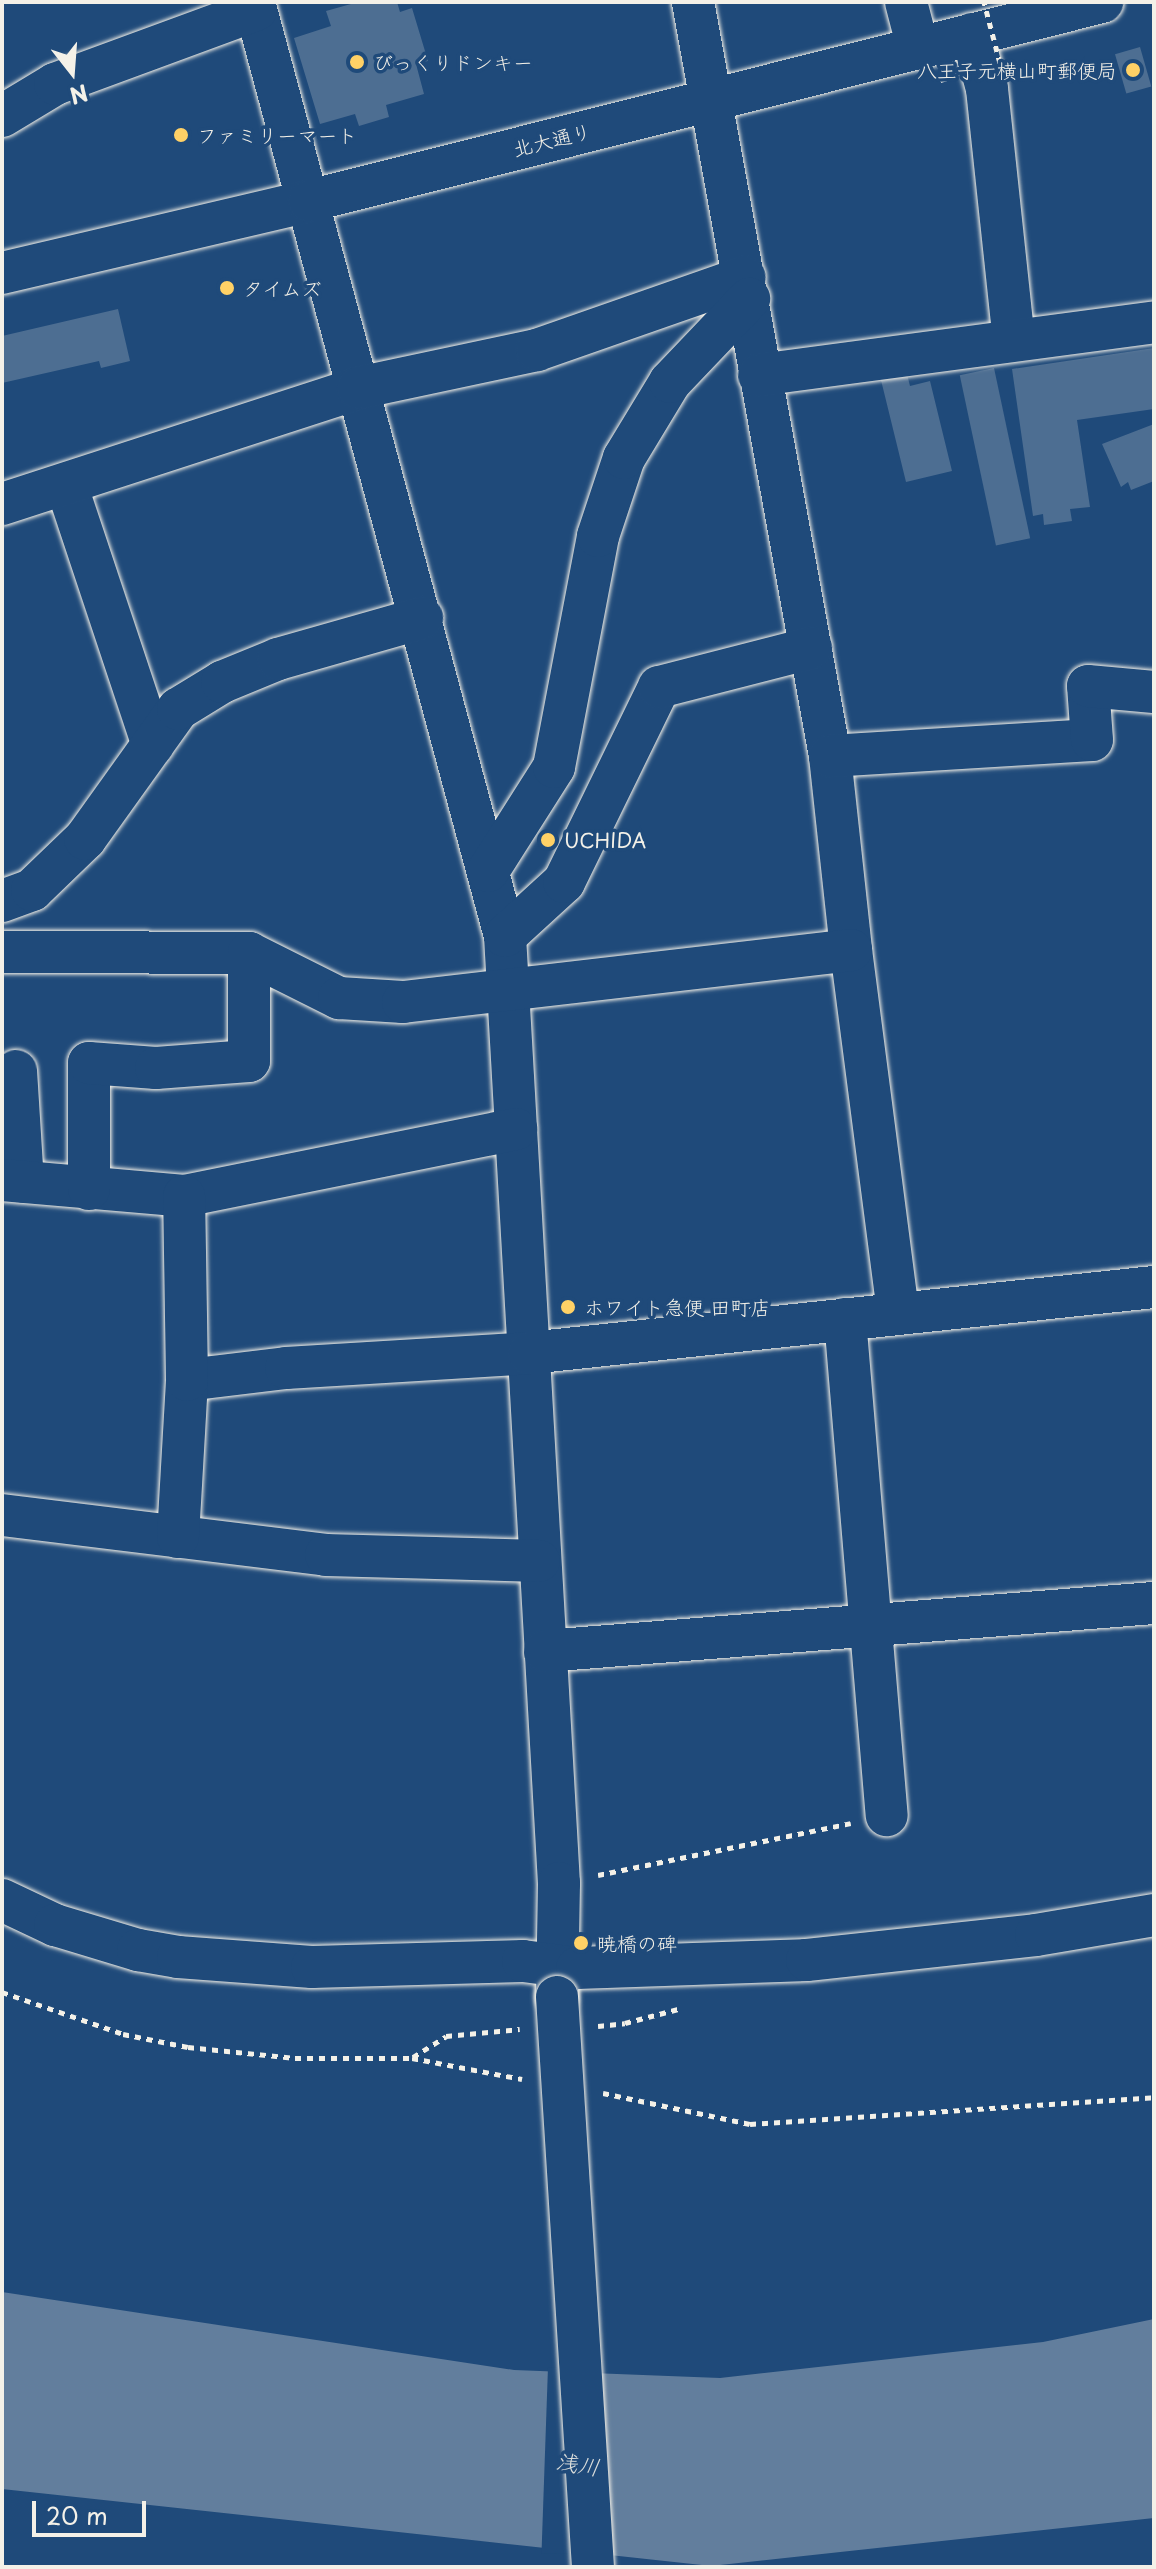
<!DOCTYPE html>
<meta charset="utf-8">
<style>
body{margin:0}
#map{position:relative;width:1156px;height:2569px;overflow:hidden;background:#1f4a7a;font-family:"Playpen Sans","Klee One",sans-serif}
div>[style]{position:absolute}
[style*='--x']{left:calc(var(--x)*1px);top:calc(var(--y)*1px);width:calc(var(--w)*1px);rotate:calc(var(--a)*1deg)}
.water>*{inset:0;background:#627e9d}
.pier>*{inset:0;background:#1f4a7a;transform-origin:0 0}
.building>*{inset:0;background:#4d6e92;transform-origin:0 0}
.path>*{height:5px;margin-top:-2.5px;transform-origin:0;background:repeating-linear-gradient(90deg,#f4f1e8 0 6px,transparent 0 12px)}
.roads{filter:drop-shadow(0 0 2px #f4f1e8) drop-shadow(0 0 2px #f4f1e8)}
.minor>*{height:42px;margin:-21px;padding:0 21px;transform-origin:21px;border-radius:21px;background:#1f4a7a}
.path-bridge>*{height:5px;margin-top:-2.5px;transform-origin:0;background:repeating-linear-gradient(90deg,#f4f1e8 0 6px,transparent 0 12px)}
.bridges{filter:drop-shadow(0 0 2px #f4f1e8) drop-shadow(0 0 2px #f4f1e8)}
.minor-bridge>*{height:42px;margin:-21px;padding:0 21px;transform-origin:21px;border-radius:21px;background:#1f4a7a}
.dots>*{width:22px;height:22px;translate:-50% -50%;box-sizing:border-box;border:4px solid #1f4a7a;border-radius:50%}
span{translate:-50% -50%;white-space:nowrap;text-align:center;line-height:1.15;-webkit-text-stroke:7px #1f4a7a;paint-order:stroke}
.poi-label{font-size:20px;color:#f4f1e8}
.left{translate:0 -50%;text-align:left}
.right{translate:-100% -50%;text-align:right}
.street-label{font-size:20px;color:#f4f1e8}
.water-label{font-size:22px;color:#dee0dd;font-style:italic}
.frame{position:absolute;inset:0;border:4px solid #f4f1e8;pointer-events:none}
.north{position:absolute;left:32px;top:32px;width:80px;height:80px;-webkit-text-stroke:6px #1f4a7a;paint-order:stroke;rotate:163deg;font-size:22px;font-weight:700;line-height:32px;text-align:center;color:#f4f1e8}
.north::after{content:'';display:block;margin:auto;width:28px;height:36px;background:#f4f1e8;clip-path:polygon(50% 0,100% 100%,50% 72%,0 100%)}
.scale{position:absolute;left:32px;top:2501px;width:114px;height:36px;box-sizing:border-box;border:4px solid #f4f1e8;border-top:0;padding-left:10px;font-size:24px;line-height:28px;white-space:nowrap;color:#f4f1e8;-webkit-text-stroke:6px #1f4a7a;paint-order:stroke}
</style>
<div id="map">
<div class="water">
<i style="clip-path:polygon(2px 2292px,514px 2370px,720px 2378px,1043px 2342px,1154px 2319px,1154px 2518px,711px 2566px,2px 2489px)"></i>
</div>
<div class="pier">
<i style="left:548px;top:2367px;width:52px;height:186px;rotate:2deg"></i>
</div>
<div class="building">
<i style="clip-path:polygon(358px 2px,397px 2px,400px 12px,412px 8px,428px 61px,416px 64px,424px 94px,386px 105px,389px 117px,359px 126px,355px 114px,320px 124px,294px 38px,331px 26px,326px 11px)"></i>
<i style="left:1140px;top:47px;width:41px;height:26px;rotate:74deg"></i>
<i style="clip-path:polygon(118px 309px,130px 361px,101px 368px,99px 361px,2px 383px,2px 336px)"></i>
<i style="clip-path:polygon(1154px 348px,1154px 409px,1077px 420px,1090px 507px,1070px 509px,1072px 521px,1044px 525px,1043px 514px,1033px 516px,1012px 369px)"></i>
<i style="left:994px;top:368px;width:174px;height:35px;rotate:78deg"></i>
<i style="clip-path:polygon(906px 370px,910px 386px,930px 381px,952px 471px,906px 482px,880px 376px)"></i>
<i style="clip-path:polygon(1154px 424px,1154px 481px,1131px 490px,1128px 482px,1121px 487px,1102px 444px)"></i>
</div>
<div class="path">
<i style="--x:598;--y:1875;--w:258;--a:-11.6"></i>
<i style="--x:2;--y:1992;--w:128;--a:19.1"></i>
<i style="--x:123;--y:2034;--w:66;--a:11.3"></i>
<i style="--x:188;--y:2047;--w:108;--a:5.9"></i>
<i style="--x:295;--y:2058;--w:117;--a:0"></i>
<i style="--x:412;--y:2058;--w:112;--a:10.8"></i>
<i style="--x:598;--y:2026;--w:27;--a:-6"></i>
<i style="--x:625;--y:2023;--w:59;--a:-14.7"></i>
<i style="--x:413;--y:2057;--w:39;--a:-32"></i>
<i style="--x:446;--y:2036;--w:74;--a:-5.4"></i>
<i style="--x:603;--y:2093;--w:150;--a:11.9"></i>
<i style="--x:750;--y:2124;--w:405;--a:-3.8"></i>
</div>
<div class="roads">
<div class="minor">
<i style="--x:254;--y:2;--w:967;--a:74.96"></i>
<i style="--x:505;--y:936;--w:949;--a:86.74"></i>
<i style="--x:559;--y:1883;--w:114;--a:91"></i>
<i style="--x:693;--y:2;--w:766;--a:79.7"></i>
<i style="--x:830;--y:756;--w:195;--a:83.8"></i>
<i style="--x:851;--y:950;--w:366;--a:82.6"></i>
<i style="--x:906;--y:2;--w:48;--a:75.4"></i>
<i style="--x:972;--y:34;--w:57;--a:74.7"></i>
<i style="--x:987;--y:89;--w:252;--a:83.9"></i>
<i style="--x:2;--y:116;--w:62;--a:-31.1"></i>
<i style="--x:55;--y:84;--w:214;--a:-20.2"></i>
<i style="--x:2;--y:273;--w:315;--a:-13.2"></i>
<i style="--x:309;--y:201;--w:818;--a:-14.09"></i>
<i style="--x:759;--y:375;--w:399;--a:-7.6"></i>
<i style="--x:66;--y:484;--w:275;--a:71.6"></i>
<i style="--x:2;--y:504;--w:374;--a:-18"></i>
<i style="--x:358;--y:388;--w:183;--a:-12"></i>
<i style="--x:537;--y:350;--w:220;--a:-19.3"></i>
<i style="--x:830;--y:756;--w:262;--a:-3.5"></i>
<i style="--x:1092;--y:740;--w:54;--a:-94.2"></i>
<i style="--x:1088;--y:686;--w:66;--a:5.2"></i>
<i style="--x:488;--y:871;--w:123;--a:-57.6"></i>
<i style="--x:554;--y:767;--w:235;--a:-79.2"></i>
<i style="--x:598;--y:536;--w:82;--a:-71.6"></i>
<i style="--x:624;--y:458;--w:89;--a:-58.8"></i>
<i style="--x:670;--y:382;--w:115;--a:-46.4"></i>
<i style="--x:2;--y:901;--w:32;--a:-20"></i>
<i style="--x:32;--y:890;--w:74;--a:-43.9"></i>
<i style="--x:85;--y:839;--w:160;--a:-54.4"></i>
<i style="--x:178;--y:709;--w:52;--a:-31.5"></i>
<i style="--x:222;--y:682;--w:61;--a:-22.3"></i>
<i style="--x:278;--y:659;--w:150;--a:-15.9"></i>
<i style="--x:505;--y:936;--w:80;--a:-42.5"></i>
<i style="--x:564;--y:882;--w:217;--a:-64"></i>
<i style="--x:659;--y:687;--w:157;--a:-14.4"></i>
<i style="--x:2;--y:952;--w:247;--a:0.2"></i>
<i style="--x:249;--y:953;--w:101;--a:26.6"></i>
<i style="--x:339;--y:998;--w:64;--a:3.6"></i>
<i style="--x:403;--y:1002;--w:451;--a:-6.6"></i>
<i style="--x:16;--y:1071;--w:111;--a:86.4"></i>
<i style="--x:2;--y:1180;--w:183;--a:5"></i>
<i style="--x:184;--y:1196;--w:339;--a:-11.4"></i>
<i style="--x:89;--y:1189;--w:126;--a:-90"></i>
<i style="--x:89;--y:1063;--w:67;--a:4.3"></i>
<i style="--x:156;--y:1068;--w:93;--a:-4.3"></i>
<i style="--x:249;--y:1061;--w:108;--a:-90"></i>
<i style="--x:845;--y:1319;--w:498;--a:85.2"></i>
<i style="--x:187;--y:1380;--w:100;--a:-6.9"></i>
<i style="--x:286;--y:1368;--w:243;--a:-3.5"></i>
<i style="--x:529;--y:1353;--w:628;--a:-6.03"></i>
<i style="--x:2;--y:1515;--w:326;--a:7"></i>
<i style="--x:326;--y:1555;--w:213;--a:1.6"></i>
<i style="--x:178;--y:1537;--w:157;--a:-86.7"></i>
<i style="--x:187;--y:1380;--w:184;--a:-90.9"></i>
<i style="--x:545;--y:1651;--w:611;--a:-4.51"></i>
<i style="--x:2;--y:1900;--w:59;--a:25.3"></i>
<i style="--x:55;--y:1925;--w:87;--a:16.8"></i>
<i style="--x:138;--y:1950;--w:41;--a:9.9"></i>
<i style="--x:178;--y:1957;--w:134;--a:4.3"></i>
<i style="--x:312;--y:1967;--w:211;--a:-1.6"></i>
<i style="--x:523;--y:1961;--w:54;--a:7.4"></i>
<i style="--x:577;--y:1968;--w:230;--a:-2"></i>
<i style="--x:807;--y:1960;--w:230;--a:-6.2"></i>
<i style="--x:1036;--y:1935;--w:120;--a:-9.6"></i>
</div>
</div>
<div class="path-bridge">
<i style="--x:940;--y:80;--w:62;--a:-15.8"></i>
<i style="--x:1000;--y:63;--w:63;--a:-104.7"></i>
</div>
<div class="bridges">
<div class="minor-bridge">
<i style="--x:557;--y:1997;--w:571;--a:86.39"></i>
</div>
</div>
<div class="dots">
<i style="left:357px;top:62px;background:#ffd166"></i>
<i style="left:1133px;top:70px;background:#ffd166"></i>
<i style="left:181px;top:135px;background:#ffd166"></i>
<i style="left:227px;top:288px;background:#ffd166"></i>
<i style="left:548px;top:840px;background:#ffd166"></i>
<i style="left:568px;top:1307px;background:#ffd166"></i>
<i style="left:581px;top:1943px;background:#ffd166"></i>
</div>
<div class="poi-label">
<span class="left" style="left:373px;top:62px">びっくりドンキー</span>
<span class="right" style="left:1117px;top:70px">八王子元横山町郵便局</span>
<span class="left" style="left:197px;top:135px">ファミリーマート</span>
<span class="left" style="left:243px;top:288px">タイムズ</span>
<span class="left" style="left:564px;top:840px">UCHIDA</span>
<span class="left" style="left:584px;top:1307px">ホワイト急便 田町店</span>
<span class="left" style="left:597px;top:1943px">暁橋の碑</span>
</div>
<div class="street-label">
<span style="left:552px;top:140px;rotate:-14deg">北大通り</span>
</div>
<div class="water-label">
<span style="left:578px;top:2463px;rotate:9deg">浅川</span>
</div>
<div class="frame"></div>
<div class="north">N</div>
<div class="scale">20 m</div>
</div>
